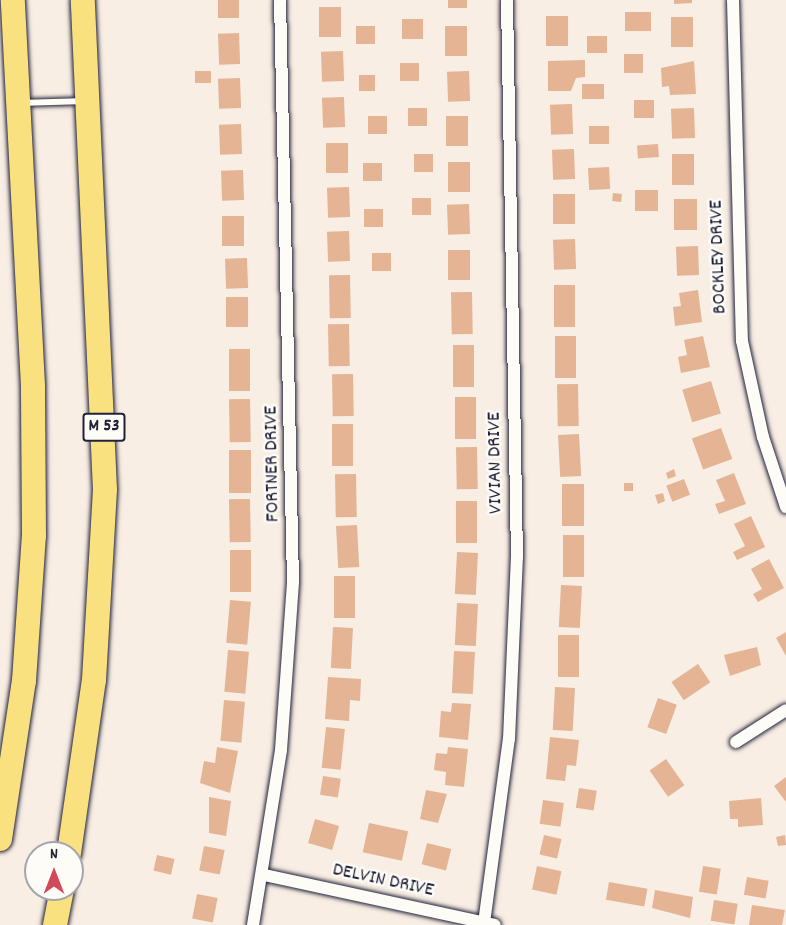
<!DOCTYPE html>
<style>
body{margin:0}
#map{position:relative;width:786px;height:925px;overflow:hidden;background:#f8eee3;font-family:Dekko,sans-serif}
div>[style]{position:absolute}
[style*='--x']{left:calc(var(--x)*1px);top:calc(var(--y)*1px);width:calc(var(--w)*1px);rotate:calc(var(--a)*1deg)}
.building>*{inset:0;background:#e4b495;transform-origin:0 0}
.roads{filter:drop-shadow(0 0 2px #22223b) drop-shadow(0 0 2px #22223b)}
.service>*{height:6px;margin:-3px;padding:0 3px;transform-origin:3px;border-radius:3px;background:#fdfcf7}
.minor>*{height:12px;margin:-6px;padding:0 6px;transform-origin:6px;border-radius:6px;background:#fdfcf7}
.motorway>*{height:24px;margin:-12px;padding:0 12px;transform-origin:12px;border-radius:12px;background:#fae180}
span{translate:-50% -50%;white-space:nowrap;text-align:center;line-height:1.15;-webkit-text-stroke:5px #fdfcf7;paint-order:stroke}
.shield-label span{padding:2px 4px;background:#fdfcf7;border:2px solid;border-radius:4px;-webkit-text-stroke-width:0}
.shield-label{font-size:18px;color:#22223b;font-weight:700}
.street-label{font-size:20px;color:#22223b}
.north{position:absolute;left:24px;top:841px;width:60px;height:60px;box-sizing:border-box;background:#fdfcf7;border:2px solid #a5a5ac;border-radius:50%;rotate:0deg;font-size:16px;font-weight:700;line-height:24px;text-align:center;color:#22223b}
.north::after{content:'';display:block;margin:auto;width:21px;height:27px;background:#d1495b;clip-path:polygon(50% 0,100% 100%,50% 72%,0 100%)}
</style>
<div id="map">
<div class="building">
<i style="left:218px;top:0;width:21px;height:18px"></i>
<i style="left:448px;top:0;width:19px;height:8px"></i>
<i style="clip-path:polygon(674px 0,692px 0,692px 3px,674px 4px)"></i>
<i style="left:319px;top:7px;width:22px;height:30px"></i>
<i style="left:625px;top:12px;width:26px;height:19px"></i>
<i style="left:546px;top:16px;width:22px;height:30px"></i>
<i style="left:693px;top:17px;width:30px;height:22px;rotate:90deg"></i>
<i style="left:402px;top:19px;width:21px;height:20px"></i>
<i style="left:356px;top:26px;width:19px;height:18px"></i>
<i style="left:445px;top:26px;width:22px;height:30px"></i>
<i style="left:239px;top:33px;width:31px;height:21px;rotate:88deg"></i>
<i style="left:587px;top:36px;width:20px;height:17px"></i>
<i style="left:343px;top:51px;width:30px;height:22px;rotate:88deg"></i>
<i style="left:643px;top:54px;width:19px;height:19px;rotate:90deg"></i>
<i style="clip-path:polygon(585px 60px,585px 77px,576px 78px,571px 91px,548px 91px,548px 61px)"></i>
<i style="clip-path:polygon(694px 61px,696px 94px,670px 95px,669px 86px,662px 87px,661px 68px)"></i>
<i style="left:400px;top:63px;width:19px;height:18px"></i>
<i style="left:195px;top:71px;width:16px;height:12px"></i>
<i style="left:469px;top:71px;width:30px;height:22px;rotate:88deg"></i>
<i style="left:359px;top:75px;width:16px;height:16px"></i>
<i style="left:240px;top:78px;width:30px;height:22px;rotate:88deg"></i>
<i style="left:582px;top:84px;width:22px;height:15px"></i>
<i style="left:344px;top:97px;width:30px;height:22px;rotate:88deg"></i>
<i style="left:654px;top:100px;width:18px;height:20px;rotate:90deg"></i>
<i style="left:572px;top:104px;width:30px;height:22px;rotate:88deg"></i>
<i style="left:408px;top:108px;width:19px;height:18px"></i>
<i style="left:694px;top:108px;width:30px;height:23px;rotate:88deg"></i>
<i style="left:368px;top:116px;width:19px;height:18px"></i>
<i style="left:446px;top:116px;width:22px;height:30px"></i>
<i style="left:241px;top:124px;width:30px;height:22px;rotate:88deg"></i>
<i style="left:589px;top:126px;width:20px;height:18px"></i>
<i style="left:326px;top:143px;width:22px;height:30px"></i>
<i style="left:658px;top:144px;width:13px;height:21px;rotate:86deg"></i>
<i style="left:574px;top:149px;width:30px;height:22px;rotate:88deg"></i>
<i style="left:414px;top:154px;width:19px;height:18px"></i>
<i style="left:672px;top:154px;width:22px;height:31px"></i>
<i style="left:448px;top:162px;width:22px;height:30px"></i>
<i style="left:363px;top:163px;width:19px;height:18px"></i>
<i style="left:609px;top:167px;width:22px;height:21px;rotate:87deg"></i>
<i style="left:243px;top:170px;width:30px;height:22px;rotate:88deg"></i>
<i style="left:349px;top:187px;width:30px;height:22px;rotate:88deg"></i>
<i style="left:635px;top:190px;width:23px;height:21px"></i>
<i style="left:613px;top:193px;width:9px;height:8px;rotate:6deg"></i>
<i style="left:553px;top:194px;width:22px;height:30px"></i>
<i style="left:412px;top:198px;width:19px;height:17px"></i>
<i style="left:674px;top:199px;width:23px;height:31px"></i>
<i style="left:469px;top:204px;width:30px;height:22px;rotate:88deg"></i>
<i style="left:364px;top:209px;width:19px;height:18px"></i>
<i style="left:222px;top:216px;width:22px;height:30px"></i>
<i style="left:349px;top:231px;width:30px;height:22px;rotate:88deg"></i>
<i style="left:575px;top:239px;width:30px;height:22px;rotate:88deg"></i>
<i style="left:698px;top:246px;width:29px;height:22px;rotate:88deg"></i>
<i style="left:448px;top:250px;width:22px;height:30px"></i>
<i style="left:372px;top:253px;width:19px;height:18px"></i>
<i style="left:247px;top:258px;width:30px;height:22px;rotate:88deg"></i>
<i style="left:350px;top:275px;width:43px;height:21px;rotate:89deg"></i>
<i style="left:554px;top:285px;width:21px;height:42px"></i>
<i style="clip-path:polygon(698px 290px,702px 322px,675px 326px,673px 307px,681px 306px,679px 293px)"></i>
<i style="left:472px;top:292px;width:42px;height:21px;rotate:89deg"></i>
<i style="left:226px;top:297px;width:22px;height:30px"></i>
<i style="left:349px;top:324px;width:42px;height:21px;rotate:89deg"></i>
<i style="left:555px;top:336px;width:21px;height:42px"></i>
<i style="clip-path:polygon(703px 336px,710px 367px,681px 373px,678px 357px,687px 355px,684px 340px)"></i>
<i style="left:453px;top:345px;width:21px;height:42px"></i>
<i style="left:229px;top:349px;width:21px;height:42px"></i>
<i style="left:353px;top:374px;width:42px;height:21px;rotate:89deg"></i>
<i style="left:711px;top:381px;width:34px;height:30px;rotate:73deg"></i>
<i style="left:578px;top:384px;width:42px;height:21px;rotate:89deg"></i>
<i style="left:455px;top:397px;width:21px;height:42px"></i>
<i style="left:250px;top:399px;width:43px;height:21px;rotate:89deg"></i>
<i style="left:332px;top:424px;width:21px;height:42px"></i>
<i style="left:721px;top:428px;width:33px;height:31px;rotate:70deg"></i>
<i style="left:579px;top:434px;width:42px;height:21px;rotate:87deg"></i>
<i style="left:477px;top:447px;width:42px;height:21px;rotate:89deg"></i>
<i style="left:229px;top:450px;width:22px;height:43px"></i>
<i style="clip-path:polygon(674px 469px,676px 476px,668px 479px,666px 473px)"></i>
<i style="clip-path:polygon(734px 473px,746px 504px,719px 514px,715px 504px,725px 501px,716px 480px)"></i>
<i style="left:356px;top:474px;width:43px;height:21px;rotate:89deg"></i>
<i style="left:684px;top:479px;width:17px;height:19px;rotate:69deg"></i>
<i style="left:624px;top:483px;width:9px;height:8px"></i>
<i style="left:562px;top:484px;width:22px;height:42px"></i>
<i style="clip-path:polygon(663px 493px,665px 501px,658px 504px,655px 495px)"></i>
<i style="left:250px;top:499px;width:43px;height:21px;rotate:89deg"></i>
<i style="left:456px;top:501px;width:21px;height:42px"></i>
<i style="clip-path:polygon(751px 516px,765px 547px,737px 560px,733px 552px,745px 546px,734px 524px)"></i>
<i style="left:357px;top:525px;width:42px;height:21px;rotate:87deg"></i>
<i style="left:563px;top:535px;width:21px;height:42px"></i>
<i style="left:230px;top:550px;width:21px;height:42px"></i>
<i style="left:457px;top:552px;width:21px;height:42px;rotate:3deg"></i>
<i style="clip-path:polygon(769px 559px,784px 588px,758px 602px,753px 594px,762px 589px,751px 569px)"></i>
<i style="left:334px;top:576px;width:21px;height:42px"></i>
<i style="left:561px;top:585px;width:21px;height:42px;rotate:3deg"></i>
<i style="left:230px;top:600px;width:21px;height:43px;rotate:5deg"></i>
<i style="left:457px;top:603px;width:21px;height:42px;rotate:3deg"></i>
<i style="left:333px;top:627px;width:20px;height:41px;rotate:3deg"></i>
<i style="clip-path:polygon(786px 632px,786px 656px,776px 638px)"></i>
<i style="left:558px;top:635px;width:21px;height:42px"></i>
<i style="clip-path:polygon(757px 647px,761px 665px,730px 676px,724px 655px)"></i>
<i style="left:228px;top:650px;width:21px;height:42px;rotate:5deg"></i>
<i style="left:454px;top:651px;width:21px;height:42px;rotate:3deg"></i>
<i style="left:698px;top:664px;width:22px;height:32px;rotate:56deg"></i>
<i style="clip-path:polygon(328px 677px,361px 679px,360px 701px,350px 700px,349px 721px,325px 719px)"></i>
<i style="left:555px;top:687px;width:20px;height:43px;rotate:3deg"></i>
<i style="left:658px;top:698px;width:20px;height:31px;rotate:20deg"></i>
<i style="left:224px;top:700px;width:21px;height:41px;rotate:5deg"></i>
<i style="clip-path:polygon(452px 703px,471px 704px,468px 740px,439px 737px,441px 711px,451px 712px)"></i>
<i style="left:326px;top:727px;width:19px;height:41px;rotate:6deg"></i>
<i style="clip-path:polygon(550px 737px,579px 740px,576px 766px,567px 765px,565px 781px,546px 779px)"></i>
<i style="clip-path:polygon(217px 747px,238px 751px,230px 793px,200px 783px,204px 761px,215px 763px)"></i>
<i style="clip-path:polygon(448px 747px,468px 749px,464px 787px,445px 785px,446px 772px,434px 770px,436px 753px,447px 754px)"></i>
<i style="left:666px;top:759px;width:32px;height:20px;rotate:55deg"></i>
<i style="left:323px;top:776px;width:18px;height:19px;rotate:9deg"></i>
<i style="clip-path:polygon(786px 777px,786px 802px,774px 786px)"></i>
<i style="left:579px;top:788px;width:18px;height:20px;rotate:9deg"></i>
<i style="clip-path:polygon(426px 790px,447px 794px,438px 823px,420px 819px)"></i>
<i style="clip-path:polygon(209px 797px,231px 801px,226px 836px,209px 833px)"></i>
<i style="clip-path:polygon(761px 798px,763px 825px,738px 827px,738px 819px,730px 819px,729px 801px)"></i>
<i style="left:543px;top:800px;width:21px;height:24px;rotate:8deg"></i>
<i style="left:315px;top:819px;width:25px;height:25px;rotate:16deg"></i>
<i style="left:369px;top:823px;width:40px;height:30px;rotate:12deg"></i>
<i style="left:544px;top:835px;width:18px;height:20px;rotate:13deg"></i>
<i style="clip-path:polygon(785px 835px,786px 845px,778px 846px,776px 837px)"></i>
<i style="left:427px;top:843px;width:25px;height:22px;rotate:14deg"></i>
<i style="left:204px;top:846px;width:21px;height:25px;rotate:11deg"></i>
<i style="left:157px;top:855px;width:18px;height:16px;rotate:13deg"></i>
<i style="left:537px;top:866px;width:25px;height:24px;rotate:12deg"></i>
<i style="left:703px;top:866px;width:18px;height:26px;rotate:9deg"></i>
<i style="left:747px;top:877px;width:22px;height:18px;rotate:10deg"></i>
<i style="left:609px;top:882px;width:39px;height:18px;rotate:10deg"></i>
<i style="clip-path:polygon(655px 890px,693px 897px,690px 918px,652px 908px)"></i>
<i style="left:197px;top:894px;width:21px;height:25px;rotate:11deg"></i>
<i style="left:714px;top:900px;width:24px;height:21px;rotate:9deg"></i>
<i style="clip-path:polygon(752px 905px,785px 910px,782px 925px,749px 925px)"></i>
</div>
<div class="roads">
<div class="service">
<i style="--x:22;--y:103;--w:62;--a:-1.8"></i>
</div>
<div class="minor">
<i style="--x:733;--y:0;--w:341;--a:88.5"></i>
<i style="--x:742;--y:341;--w:98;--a:77.7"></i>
<i style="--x:763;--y:437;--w:74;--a:71.8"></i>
<i style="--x:736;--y:742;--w:59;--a:-32.6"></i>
<i style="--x:264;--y:875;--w:236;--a:12.2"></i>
<i style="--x:484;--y:923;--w:186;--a:-82.3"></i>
<i style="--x:509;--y:739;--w:182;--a:-87.5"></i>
<i style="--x:517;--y:557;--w:557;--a:-91.03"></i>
<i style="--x:253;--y:925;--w:177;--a:-80.9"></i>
<i style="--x:281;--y:750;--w:168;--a:-85.9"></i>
<i style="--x:293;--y:582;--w:582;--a:-91.28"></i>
</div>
<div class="motorway">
<i style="--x:0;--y:839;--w:160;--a:-81.4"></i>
<i style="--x:24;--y:681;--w:145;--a:-86.1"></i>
<i style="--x:34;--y:536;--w:150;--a:-90.4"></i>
<i style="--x:33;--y:386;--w:387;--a:-93"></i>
<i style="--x:69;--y:853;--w:175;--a:-81.8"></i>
<i style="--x:94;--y:680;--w:190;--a:-86.7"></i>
<i style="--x:105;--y:490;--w:490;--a:-92.6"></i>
<i style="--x:55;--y:925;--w:37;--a:-79"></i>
</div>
</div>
<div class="shield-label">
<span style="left:104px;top:427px">M 53</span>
</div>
<div class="street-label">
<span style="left:719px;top:257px;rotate:-92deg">BOCKLEY DRIVE</span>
<span style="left:496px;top:463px;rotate:-91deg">VIVIAN DRIVE</span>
<span style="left:273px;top:464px;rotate:-91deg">FORTNER DRIVE</span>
<span style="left:383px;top:881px;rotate:12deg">DELVIN DRIVE</span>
</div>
<div class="north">N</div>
</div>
